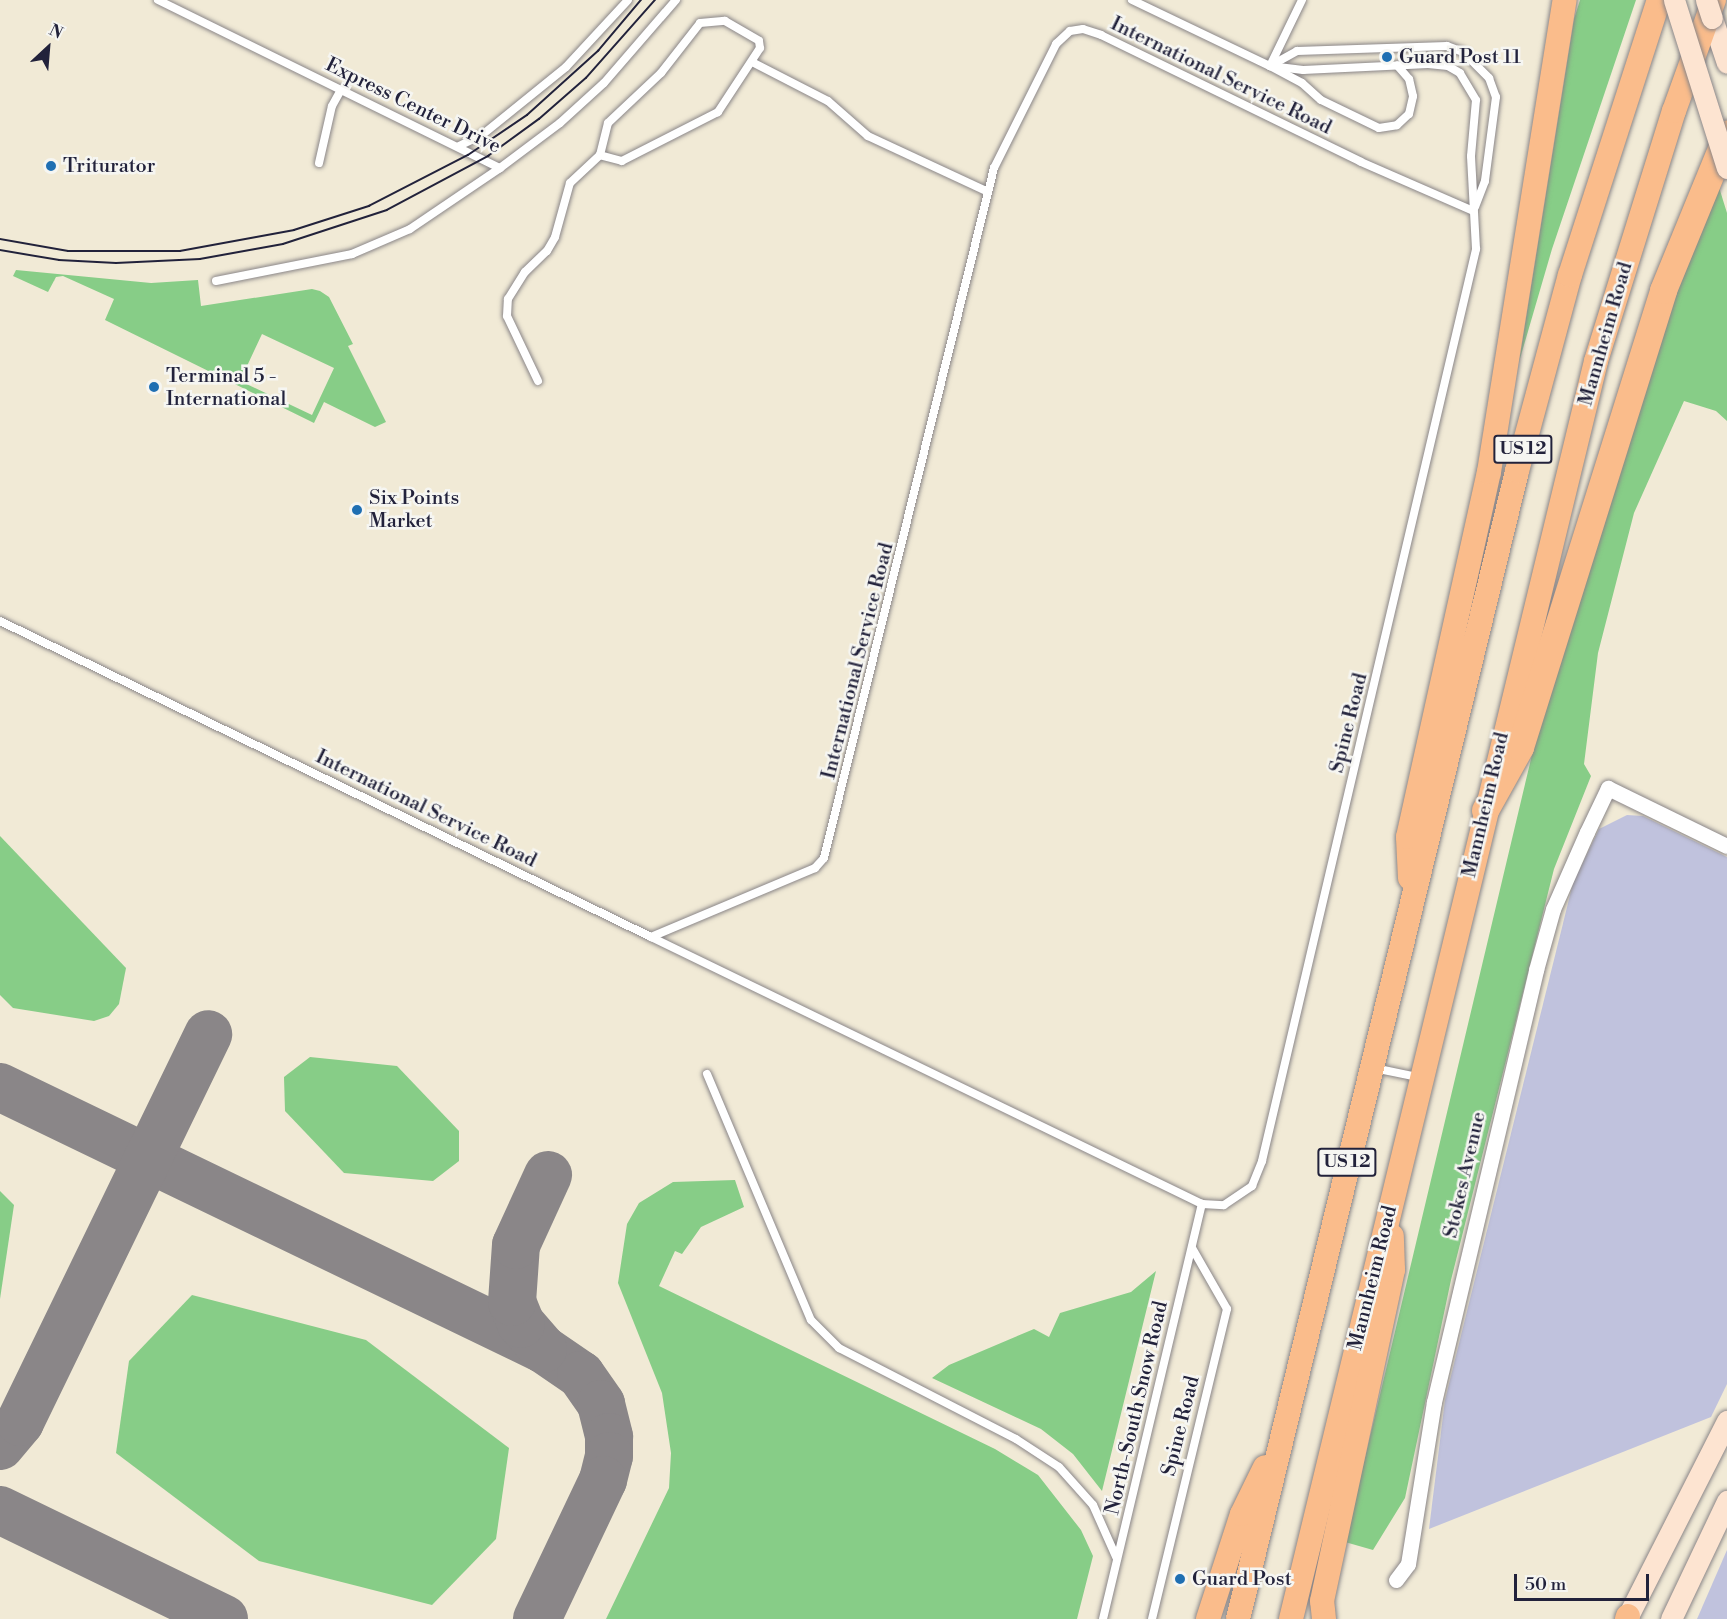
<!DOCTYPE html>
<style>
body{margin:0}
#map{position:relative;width:1727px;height:1619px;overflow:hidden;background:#f1ead6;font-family:"Libre Bodoni",serif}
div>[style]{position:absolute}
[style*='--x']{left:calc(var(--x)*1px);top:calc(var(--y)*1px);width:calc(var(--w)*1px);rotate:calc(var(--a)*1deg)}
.industrial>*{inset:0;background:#c0c2dd}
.green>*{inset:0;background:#87cd87}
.taxiway>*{height:48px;margin:-24px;padding:0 24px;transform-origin:24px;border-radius:24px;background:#8a8688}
.roads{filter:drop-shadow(0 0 2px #8a8688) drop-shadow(0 0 2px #8a8688)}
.lane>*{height:8px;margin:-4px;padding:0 4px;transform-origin:4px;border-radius:4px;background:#fff}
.street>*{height:15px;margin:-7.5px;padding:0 7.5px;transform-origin:7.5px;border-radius:7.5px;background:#fff}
.secondary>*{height:21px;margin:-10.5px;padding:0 10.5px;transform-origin:10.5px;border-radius:10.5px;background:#fde4d1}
.primary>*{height:24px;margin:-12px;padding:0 12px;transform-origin:12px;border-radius:12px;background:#fabc8b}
.highway>*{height:27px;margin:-13.5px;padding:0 13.5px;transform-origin:13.5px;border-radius:13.5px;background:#fabc8b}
.tram>*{height:1.5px;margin:-0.75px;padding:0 0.75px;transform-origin:0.75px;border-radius:0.75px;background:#22223b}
.bridges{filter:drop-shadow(0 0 2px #8a8688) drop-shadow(0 0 2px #8a8688)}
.secondary-bridge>*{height:21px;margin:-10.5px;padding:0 10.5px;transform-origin:10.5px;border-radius:10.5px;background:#fde4d1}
.dots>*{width:16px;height:16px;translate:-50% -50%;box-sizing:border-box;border:3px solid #f6f6f2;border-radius:50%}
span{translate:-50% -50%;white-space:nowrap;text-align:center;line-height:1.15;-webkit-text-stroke:5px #f6f6f2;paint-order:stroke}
.shield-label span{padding:2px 4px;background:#f6f6f2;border:2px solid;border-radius:4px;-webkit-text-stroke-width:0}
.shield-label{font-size:18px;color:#22223b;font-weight:700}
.poi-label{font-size:20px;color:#22223b}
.left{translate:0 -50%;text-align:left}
.street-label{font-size:20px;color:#22223b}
.north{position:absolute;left:18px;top:18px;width:60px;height:60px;-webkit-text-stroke:4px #f6f6f2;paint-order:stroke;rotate:26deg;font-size:16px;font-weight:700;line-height:24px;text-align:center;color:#22223b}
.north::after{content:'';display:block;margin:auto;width:21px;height:27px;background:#22223b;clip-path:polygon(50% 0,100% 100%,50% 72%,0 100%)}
.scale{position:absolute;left:1514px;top:1574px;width:135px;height:27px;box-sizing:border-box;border:3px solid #22223b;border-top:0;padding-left:8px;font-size:18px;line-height:21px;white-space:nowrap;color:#22223b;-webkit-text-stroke:4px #f6f6f2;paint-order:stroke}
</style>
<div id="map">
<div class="industrial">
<i style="clip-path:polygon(1627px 815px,1643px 816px,1727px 857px,1727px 1384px,1711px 1417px,1429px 1529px,1445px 1400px,1573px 883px,1599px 829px)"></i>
<i style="clip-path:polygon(1727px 1550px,1727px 1619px,1697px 1619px)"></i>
</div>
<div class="green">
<i style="clip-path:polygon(1580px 0,1636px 0,1552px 249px,1519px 362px,1574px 19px)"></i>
<i style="clip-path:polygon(1718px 184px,1727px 213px,1727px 421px,1716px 411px,1684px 401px,1634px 513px,1598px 653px,1584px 764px,1591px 776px,1554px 869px,1451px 1280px,1405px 1498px,1373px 1550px,1345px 1542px,1540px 721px,1660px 337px)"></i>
<i style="clip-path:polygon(evenodd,16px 270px,151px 283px,198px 280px,201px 306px,312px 289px,320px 291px,329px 297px,353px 344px,348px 346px,386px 422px,375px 427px,324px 402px,314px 423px,105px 320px,114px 299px,63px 276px,56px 277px,48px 292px,13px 276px,16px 270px,262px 334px,334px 368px,312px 415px,240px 381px,262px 334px)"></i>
<i style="clip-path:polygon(0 836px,126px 968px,119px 1004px,109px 1016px,94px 1021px,13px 1008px,0 995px)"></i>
<i style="clip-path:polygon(310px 1057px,397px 1066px,459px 1131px,459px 1161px,433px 1181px,344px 1173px,285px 1111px,284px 1077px)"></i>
<i style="clip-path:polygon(735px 1180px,744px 1207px,701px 1227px,682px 1254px,675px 1251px,659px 1286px,995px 1449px,1038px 1475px,1081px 1530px,1093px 1556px,1077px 1619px,606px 1619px,669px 1488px,671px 1453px,662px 1393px,618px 1283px,627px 1224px,639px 1203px,673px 1182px)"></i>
<i style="clip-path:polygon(0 1191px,14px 1205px,0 1299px)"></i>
<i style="clip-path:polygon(1156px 1271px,1102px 1491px,1073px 1454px,1041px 1429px,932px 1378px,949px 1365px,1034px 1329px,1049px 1337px,1060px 1313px,1131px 1292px)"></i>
<i style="clip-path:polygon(192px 1295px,366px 1340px,509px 1448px,496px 1539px,432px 1605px,259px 1561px,116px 1453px,129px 1361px)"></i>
</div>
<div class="taxiway">
<i style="--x:0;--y:1087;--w:603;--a:25.76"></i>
<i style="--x:543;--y:1349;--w:46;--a:34.4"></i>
<i style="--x:581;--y:1375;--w:35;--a:55"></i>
<i style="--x:601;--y:1404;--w:34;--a:76"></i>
<i style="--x:609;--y:1437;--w:19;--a:90"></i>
<i style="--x:609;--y:1456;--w:25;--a:104"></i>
<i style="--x:603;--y:1480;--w:154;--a:115.4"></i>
<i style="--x:543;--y:1349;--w:33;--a:-131"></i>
<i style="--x:521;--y:1324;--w:24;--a:-112"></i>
<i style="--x:512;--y:1302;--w:57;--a:-86"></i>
<i style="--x:516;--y:1245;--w:77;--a:-65.4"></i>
<i style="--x:0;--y:1446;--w:31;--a:-50"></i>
<i style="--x:20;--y:1422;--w:431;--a:-64.1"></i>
<i style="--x:0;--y:1510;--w:249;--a:25.9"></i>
</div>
<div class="roads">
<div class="lane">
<i style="--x:158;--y:0;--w:381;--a:26.2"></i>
<i style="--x:500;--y:168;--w:75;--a:-36.9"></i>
<i style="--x:560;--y:123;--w:59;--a:-42.3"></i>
<i style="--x:604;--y:83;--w:110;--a:-49.1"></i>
<i style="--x:1132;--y:0;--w:153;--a:25.6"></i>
<i style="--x:1270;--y:66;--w:36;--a:28"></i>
<i style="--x:1302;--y:83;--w:25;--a:42"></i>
<i style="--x:1321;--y:100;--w:64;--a:25.8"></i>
<i style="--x:1379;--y:128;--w:18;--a:-9"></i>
<i style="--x:1397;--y:125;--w:16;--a:-43"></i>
<i style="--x:1409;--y:114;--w:18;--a:-77"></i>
<i style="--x:1413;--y:96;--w:17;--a:-103"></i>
<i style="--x:1409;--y:79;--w:18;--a:-131"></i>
<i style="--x:752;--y:62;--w:85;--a:27.2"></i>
<i style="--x:828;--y:101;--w:53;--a:41.2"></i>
<i style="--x:868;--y:136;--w:132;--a:25"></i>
<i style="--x:1270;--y:66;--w:31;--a:-29"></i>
<i style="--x:1297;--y:51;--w:150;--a:-1.9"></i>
<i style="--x:1447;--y:46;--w:17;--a:21"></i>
<i style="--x:1463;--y:52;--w:37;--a:45"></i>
<i style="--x:1489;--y:78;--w:20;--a:70"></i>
<i style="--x:1496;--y:97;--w:85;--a:97.5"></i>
<i style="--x:1485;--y:181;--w:28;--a:111"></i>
<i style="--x:1270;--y:66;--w:73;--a:-64.1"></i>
<i style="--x:459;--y:146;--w:25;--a:-26"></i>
<i style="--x:482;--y:135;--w:108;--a:-39"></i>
<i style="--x:566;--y:67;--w:91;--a:-47.2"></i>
<i style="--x:319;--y:163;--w:58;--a:-77.2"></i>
<i style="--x:332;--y:106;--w:18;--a:-61"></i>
<i style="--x:216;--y:281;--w:139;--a:-11.2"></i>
<i style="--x:352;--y:254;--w:63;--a:-23.3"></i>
<i style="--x:410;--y:229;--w:109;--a:-34.1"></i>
<i style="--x:538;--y:381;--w:72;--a:-115.5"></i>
<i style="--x:507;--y:316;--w:17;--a:-87"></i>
<i style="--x:508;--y:299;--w:32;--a:-58"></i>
<i style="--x:525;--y:272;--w:30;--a:-44"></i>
<i style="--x:547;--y:251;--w:16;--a:-60"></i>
<i style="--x:555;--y:237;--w:56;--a:-74.5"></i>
<i style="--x:570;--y:183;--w:41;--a:-43"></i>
<i style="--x:600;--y:155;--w:33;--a:-76"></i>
<i style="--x:608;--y:123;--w:73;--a:-43.3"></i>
<i style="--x:661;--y:73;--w:63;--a:-52"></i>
<i style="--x:700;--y:23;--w:25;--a:-5"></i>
<i style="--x:725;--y:21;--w:39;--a:30"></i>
<i style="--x:759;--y:41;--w:7;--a:82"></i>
<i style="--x:760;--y:48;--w:77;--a:123.3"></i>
<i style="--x:718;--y:112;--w:108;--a:153"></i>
<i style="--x:622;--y:161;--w:23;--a:-165"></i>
<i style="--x:0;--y:621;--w:724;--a:25.89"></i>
<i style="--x:651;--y:937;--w:178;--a:-22.8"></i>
<i style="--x:815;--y:868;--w:13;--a:-48"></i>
<i style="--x:824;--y:858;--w:711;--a:-76.16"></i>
<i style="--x:994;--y:168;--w:139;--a:-63.4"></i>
<i style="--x:1056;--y:44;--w:19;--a:-43"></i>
<i style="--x:1070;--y:31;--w:13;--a:-9"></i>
<i style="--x:1083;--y:29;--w:19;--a:18"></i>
<i style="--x:1101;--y:35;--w:289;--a:26"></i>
<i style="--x:1361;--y:162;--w:122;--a:23.6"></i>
<i style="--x:651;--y:937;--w:612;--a:25.85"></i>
<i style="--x:1202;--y:1204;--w:22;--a:3"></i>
<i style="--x:1224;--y:1205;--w:34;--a:-34"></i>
<i style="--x:1252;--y:1186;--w:27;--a:-68"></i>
<i style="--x:1262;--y:1161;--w:937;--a:-76.79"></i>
<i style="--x:1476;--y:249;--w:93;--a:-93.1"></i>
<i style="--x:1471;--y:156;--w:56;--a:-84.9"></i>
<i style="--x:1476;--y:100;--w:31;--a:-121"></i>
<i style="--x:1460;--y:73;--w:14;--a:-150"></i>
<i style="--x:1448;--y:66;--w:20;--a:-174"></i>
<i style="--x:1428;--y:64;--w:125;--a:177.3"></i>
<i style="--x:1303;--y:70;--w:33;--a:-173"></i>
<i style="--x:1374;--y:1068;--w:45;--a:11.6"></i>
<i style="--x:707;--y:1074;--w:267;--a:67.1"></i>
<i style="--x:811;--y:1320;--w:40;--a:45"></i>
<i style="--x:839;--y:1348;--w:199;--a:27.2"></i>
<i style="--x:1016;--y:1439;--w:51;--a:33.1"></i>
<i style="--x:1059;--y:1467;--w:51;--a:48.2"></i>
<i style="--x:1093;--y:1505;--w:59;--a:66"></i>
<i style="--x:1103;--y:1619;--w:427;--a:-76.6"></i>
<i style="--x:1152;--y:1619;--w:319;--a:-76.4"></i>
<i style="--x:1227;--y:1309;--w:70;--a:-119.8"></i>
</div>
<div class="street">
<i style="--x:1396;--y:1580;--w:20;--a:-53"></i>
<i style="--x:1408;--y:1564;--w:164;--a:-80.9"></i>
<i style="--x:1434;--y:1402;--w:444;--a:-76.7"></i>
<i style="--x:1536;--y:970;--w:63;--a:-74.4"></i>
<i style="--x:1553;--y:909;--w:84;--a:-66.2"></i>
<i style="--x:1587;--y:832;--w:49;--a:-64.5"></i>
<i style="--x:1608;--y:788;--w:132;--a:26"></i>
</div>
<div class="secondary">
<i style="--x:1712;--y:18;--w:47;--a:71.6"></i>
<i style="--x:1628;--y:1616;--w:219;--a:-63.1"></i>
<i style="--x:1671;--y:1619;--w:131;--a:-64.6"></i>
</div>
<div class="primary">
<i style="--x:1410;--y:878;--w:41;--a:-92.8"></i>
<i style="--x:1408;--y:837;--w:374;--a:-77.5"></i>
<i style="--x:1489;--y:472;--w:478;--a:-80.9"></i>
<i style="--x:1208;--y:1619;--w:110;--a:-72.1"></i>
<i style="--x:1242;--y:1514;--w:52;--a:-63.9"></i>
<i style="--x:1238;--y:1619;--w:1181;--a:-76.34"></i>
<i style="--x:1517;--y:471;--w:203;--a:-74.9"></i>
<i style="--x:1570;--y:275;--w:289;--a:-72.1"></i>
<i style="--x:1291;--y:1619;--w:1294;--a:-76.37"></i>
<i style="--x:1596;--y:361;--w:262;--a:-72.7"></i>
<i style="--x:1674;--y:111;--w:118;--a:-70.2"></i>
<i style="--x:1324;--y:1619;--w:18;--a:-96"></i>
<i style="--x:1322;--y:1601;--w:339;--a:-77.9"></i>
<i style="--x:1393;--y:1270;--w:34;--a:-92"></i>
<i style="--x:1627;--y:1619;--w:3;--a:-72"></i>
</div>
<div class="highway">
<i style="--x:1485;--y:810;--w:72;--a:-60.9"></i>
<i style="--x:1520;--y:747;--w:479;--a:-72.6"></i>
<i style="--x:1663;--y:290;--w:169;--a:-67.7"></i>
</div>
</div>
<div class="tram">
<i style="--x:0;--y:239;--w:69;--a:10"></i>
<i style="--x:68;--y:251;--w:112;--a:0"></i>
<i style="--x:180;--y:251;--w:116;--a:-10.4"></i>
<i style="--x:294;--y:230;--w:79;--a:-17.7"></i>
<i style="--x:369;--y:206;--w:111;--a:-27.3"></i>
<i style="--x:468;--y:155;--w:71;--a:-34.1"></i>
<i style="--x:527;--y:115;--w:96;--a:-42"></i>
<i style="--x:598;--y:51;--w:67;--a:-49.9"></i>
<i style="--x:0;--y:250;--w:60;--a:9.6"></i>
<i style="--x:59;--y:260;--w:57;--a:3"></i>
<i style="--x:116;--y:263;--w:84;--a:-2.7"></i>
<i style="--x:200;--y:259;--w:84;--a:-10.2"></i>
<i style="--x:283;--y:244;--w:109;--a:-18.1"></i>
<i style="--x:387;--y:210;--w:115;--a:-28.1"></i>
<i style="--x:488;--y:156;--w:63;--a:-36"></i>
<i style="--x:539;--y:119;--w:62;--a:-41.1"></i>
<i style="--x:586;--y:78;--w:104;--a:-48.5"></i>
</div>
<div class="bridges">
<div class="secondary-bridge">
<i style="--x:1674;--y:0;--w:176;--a:72.5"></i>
<i style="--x:1706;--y:0;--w:19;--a:72"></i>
</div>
</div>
<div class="dots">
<i style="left:1387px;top:57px;background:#1f6fb2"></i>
<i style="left:51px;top:166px;background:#1f6fb2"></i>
<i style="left:154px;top:387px;background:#1f6fb2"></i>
<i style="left:357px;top:510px;background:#1f6fb2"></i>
<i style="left:1180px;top:1579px;background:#1f6fb2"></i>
</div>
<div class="shield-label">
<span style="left:1523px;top:449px">US 12</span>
<span style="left:1347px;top:1162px">US 12</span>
</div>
<div class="poi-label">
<span class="left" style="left:1399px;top:57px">Guard Post 11</span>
<span class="left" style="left:63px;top:166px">Triturator</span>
<span class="left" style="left:166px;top:388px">Terminal 5 -<br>International</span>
<span class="left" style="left:369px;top:510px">Six Points<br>Market</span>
<span class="left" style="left:1192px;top:1579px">Guard Post</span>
</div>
<div class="street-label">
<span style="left:1221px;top:76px;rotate:26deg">International Service Road</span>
<span style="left:413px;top:106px;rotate:26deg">Express Center Drive</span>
<span style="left:1606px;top:334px;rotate:-74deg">Mannheim Road</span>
<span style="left:858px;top:661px;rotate:-76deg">International Service Road</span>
<span style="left:1349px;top:723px;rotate:-76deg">Spine Road</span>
<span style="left:1486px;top:805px;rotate:-77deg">Mannheim Road</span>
<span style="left:426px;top:809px;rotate:26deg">International Service Road</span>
<span style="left:1465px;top:1175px;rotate:-77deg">Stokes Avenue</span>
<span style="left:1373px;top:1278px;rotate:-76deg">Mannheim Road</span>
<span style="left:1137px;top:1408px;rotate:-77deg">North-South Snow Road</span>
<span style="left:1181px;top:1426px;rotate:-76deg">Spine Road</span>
</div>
<div class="north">N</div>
<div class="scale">50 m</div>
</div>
